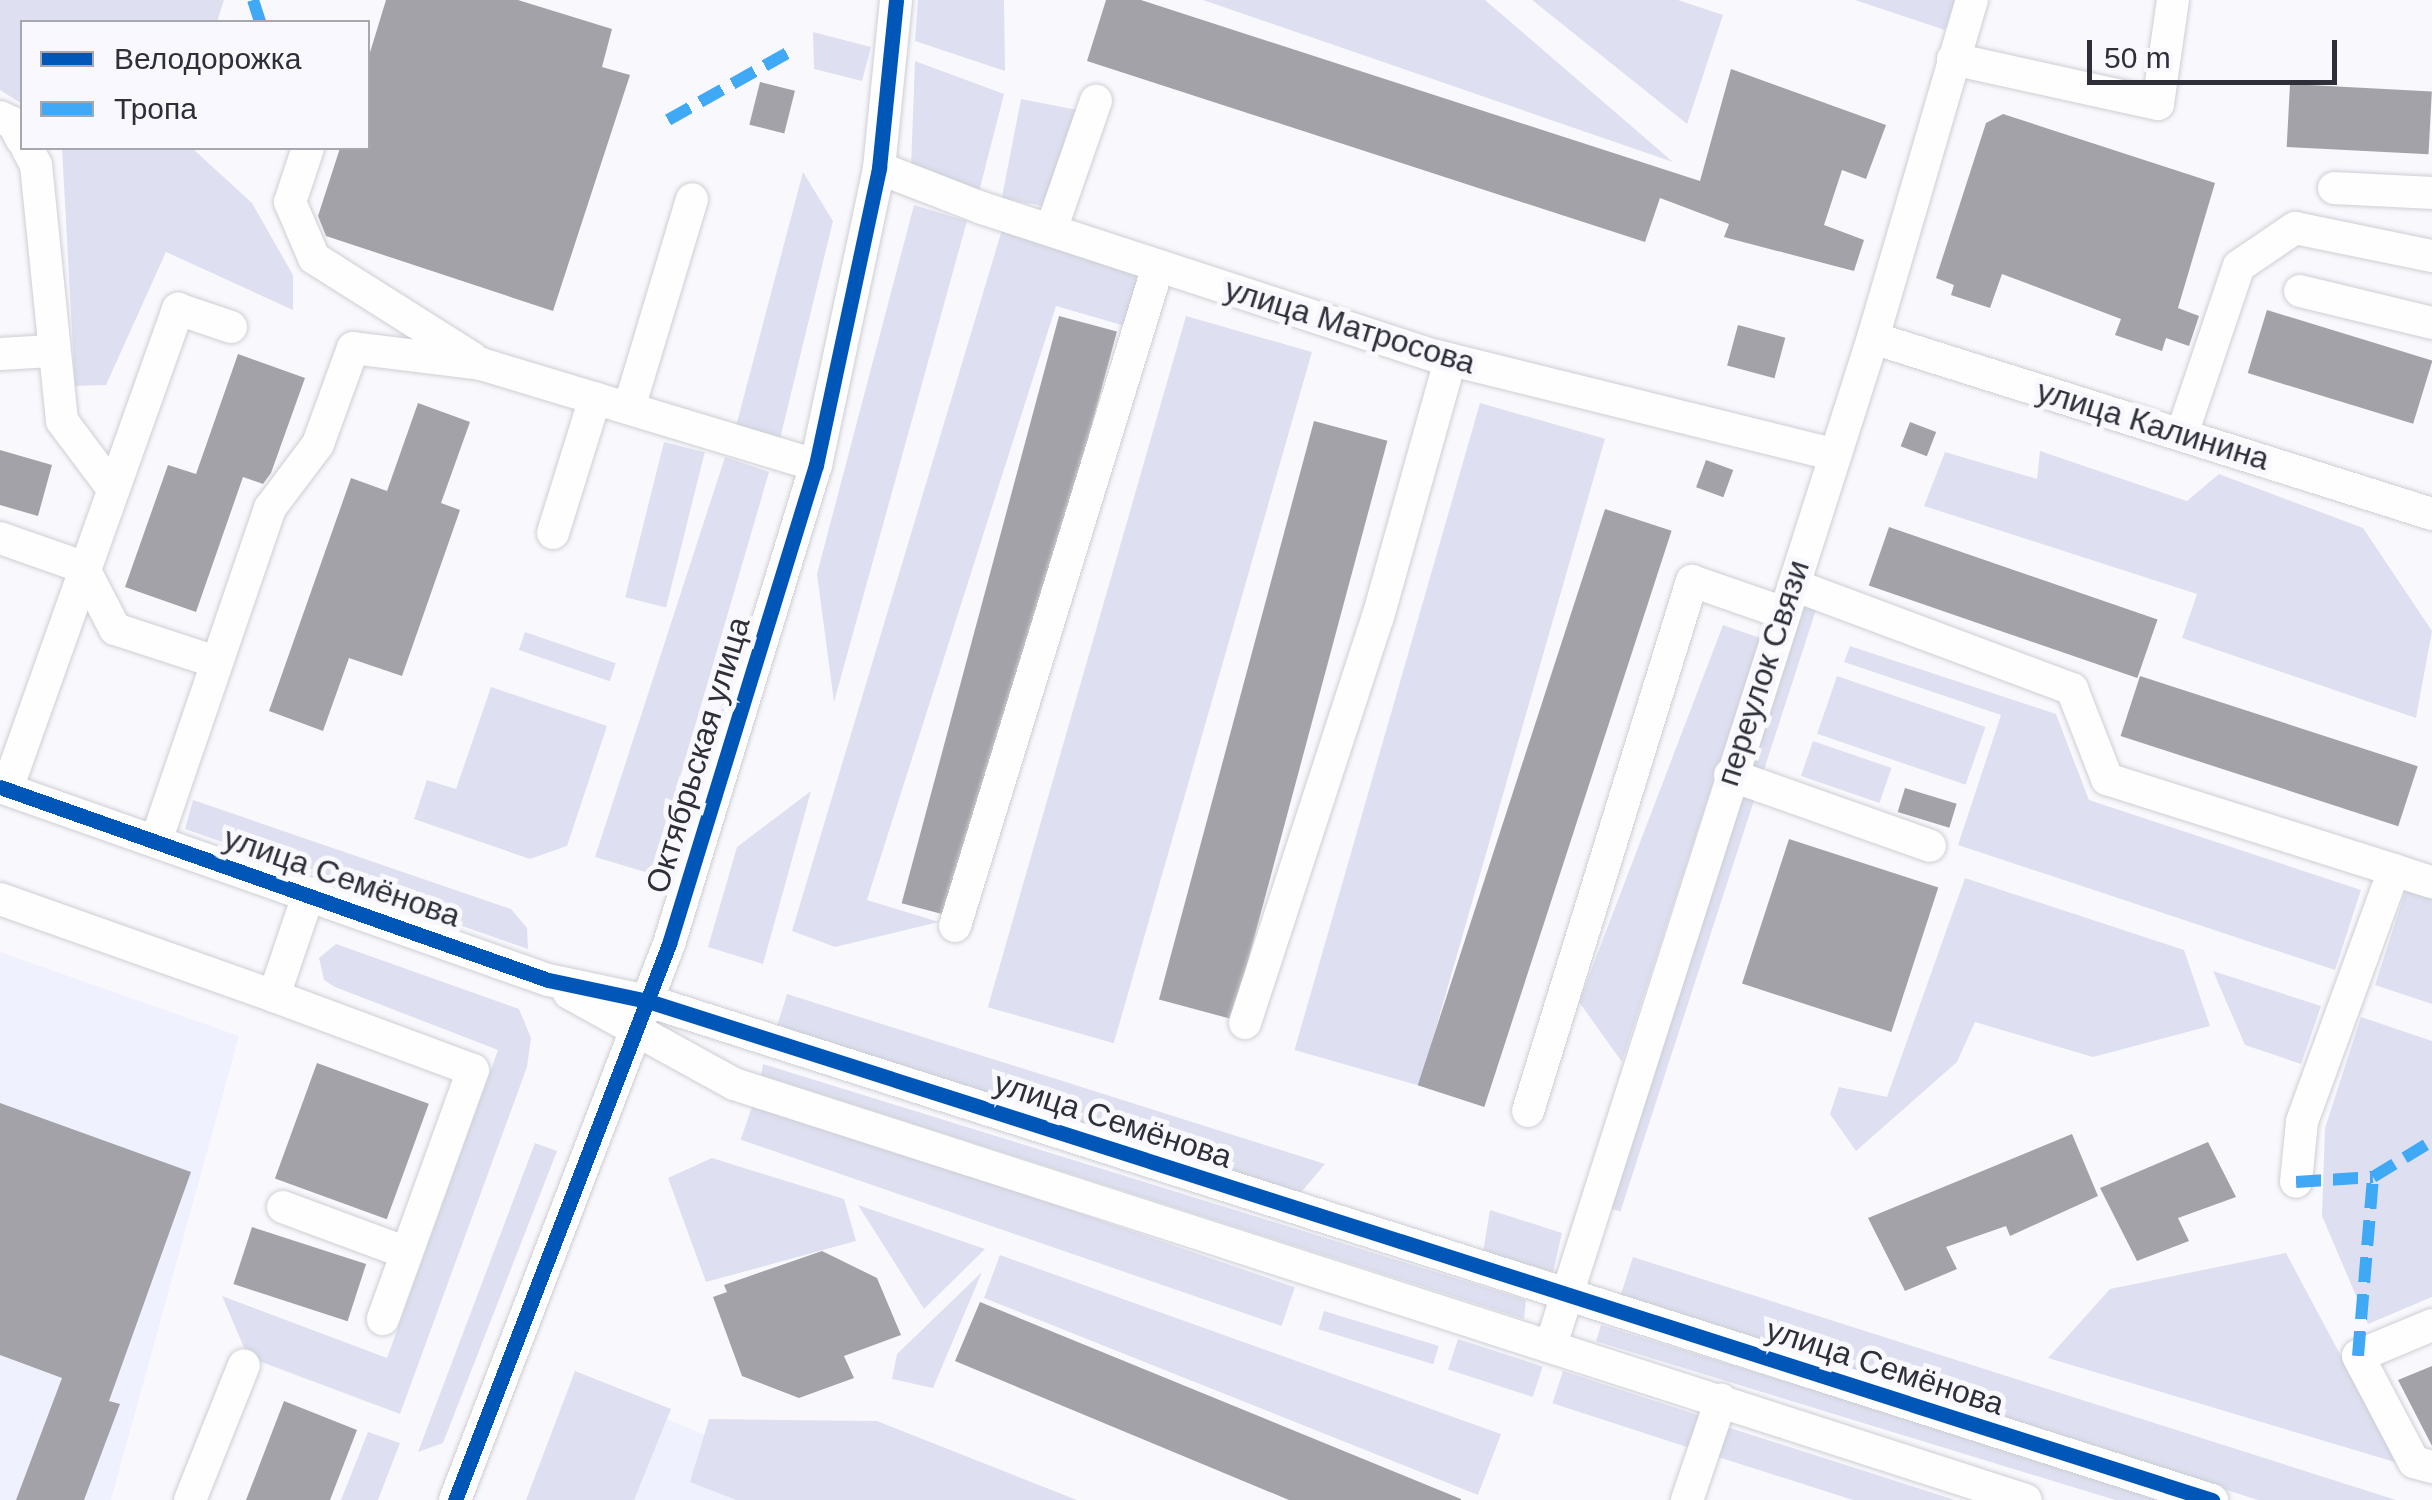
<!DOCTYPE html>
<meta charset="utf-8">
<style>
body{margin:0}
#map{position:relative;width:2432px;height:1500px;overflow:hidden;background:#f9f9fd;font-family:Arial,sans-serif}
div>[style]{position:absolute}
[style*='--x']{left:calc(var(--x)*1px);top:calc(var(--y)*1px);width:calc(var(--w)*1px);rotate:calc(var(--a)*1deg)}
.built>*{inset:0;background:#f0f1fe}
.green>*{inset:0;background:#dee0f1;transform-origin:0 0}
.building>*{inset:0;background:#a2a2a8;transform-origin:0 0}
.roads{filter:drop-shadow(0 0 2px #cdced4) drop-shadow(0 0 2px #cdced4)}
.minor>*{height:32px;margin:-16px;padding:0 16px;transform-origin:16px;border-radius:16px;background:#fefeff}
.quiet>*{height:12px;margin-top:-6px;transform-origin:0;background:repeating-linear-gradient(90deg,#3fa9f5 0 25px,transparent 0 37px)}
.cycleway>*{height:15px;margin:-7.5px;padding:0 7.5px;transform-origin:7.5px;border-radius:7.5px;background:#0057b8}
span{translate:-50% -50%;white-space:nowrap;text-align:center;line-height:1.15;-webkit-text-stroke:10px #f8f8fe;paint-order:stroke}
.street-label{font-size:32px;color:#2e2f38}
.legend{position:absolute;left:20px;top:20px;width:350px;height:130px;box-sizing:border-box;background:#f8f8fe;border:2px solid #a7a8af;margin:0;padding:12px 18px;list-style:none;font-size:30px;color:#2e2f38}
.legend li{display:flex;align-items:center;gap:20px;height:50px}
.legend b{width:50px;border:2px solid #a7a8af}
.scale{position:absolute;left:2087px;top:40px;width:250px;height:45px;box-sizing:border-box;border:5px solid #2e2f38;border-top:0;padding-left:12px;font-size:30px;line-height:35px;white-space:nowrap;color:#2e2f38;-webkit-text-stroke:8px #f8f8fe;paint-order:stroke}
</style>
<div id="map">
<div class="built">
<i style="clip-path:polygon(0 952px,239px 1036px,111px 1500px,0 1500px)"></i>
<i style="clip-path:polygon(576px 1381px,861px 1500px,532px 1500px)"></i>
</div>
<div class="green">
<i style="clip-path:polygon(0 0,224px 0,217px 22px,22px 22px,22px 104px,0 90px)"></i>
<i style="clip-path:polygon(918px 0,1004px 0,1005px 71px,915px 41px)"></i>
<i style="clip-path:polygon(1204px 0,1485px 0,1673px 162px,1203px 0)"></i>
<i style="clip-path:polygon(1532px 0,1678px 0,1723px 15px,1687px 124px)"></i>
<i style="clip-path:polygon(1855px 0,1955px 0,1945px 30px)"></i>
<i style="clip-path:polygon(813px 32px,871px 47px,862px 81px,814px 69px)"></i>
<i style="clip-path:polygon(915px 61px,1004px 94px,979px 192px,911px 168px)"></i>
<i style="left:1021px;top:99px;width:59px;height:101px;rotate:11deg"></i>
<i style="clip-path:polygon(62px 148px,192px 148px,252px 203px,293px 275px,293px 310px,166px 252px,106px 385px,75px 386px)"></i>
<i style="clip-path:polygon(803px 172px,833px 221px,779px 443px,735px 430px)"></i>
<i style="clip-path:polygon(914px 205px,967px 221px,834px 702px,817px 574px)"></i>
<i style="clip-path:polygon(1004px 223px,1140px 269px,1125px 326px,1056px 306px,867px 900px,939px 922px,835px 947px,792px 931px)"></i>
<i style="left:1186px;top:316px;width:131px;height:719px;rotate:16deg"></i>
<i style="left:1480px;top:403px;width:130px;height:673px;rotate:16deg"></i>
<i style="left:664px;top:442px;width:42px;height:160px;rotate:14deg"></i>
<i style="clip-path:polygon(2040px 451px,2187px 501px,2219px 474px,2363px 528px,2432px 631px,2416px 718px,2182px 638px,2197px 594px,1924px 506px,1945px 452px,2037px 479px)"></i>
<i style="clip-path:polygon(725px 457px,769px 472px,652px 874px,595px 857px)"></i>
<i style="left:1803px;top:598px;width:16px;height:640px;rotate:18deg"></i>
<i style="clip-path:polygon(1723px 625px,1760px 638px,1622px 1062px,1579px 1002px)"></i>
<i style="left:525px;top:632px;width:96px;height:19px;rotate:19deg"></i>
<i style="clip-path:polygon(1850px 646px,2056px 714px,2089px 800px,2361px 890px,2335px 970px,1958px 845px,2001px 715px,1844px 662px)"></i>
<i style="left:1837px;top:676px;width:157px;height:61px;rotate:19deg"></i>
<i style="clip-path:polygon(491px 687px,607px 726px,567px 846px,530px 859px,414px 819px,427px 780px,456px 789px)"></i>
<i style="left:1813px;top:741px;width:83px;height:37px;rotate:19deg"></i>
<i style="clip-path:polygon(811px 791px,763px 964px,708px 947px,737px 847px)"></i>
<i style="clip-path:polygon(193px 800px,511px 909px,527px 928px,528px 949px,185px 829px)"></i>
<i style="clip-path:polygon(1965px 878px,2184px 950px,2210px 1026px,2093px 1057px,1975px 1022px,1957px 1062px,1856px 1151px,1830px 1114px,1839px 1087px,1887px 1097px)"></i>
<i style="clip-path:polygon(2407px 886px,2432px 894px,2432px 1004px,2375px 985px)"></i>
<i style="clip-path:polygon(336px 944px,519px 1009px,531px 1038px,527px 1067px,400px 1414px,248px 1357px,222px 1296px,387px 1358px,498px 1050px,335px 987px,324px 980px,319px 958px)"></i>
<i style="clip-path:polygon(2213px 971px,2321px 1006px,2301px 1064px,2245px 1045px)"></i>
<i style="clip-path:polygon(787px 994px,1325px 1164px,1292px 1203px,777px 1026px)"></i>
<i style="clip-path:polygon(2361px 1017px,2432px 1041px,2432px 1297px,2368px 1324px,2322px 1216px,2325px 1128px)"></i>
<i style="clip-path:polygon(763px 1064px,1526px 1300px,1524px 1319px,761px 1075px)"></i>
<i style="left:754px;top:1101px;width:572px;height:41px;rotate:19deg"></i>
<i style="clip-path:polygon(535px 1143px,557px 1151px,443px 1443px,418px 1452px)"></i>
<i style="clip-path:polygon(712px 1158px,844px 1199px,856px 1241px,706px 1282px,668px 1178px)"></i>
<i style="clip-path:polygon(858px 1205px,985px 1249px,924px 1309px)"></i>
<i style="clip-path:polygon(1490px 1210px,1562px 1233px,1553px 1272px,1483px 1252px)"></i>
<i style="clip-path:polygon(2286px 1253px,2398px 1463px,2048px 1358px,2110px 1289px)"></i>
<i style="clip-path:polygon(1000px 1255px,1501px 1434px,1478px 1495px,984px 1298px)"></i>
<i style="clip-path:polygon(1633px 1257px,2396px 1500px,2258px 1500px,1620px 1297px)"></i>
<i style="clip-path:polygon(982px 1272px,933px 1388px,892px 1379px,897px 1354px)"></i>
<i style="left:1324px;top:1311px;width:120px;height:19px;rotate:17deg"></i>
<i style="left:1601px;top:1325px;width:589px;height:17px;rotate:17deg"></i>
<i style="left:1458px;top:1339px;width:89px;height:32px;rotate:18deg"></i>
<i style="clip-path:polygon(575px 1371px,671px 1409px,634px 1500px,526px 1500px)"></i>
<i style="left:1563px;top:1371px;width:151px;height:34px;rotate:18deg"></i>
<i style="clip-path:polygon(709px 1419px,877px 1421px,1077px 1500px,736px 1500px,690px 1482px)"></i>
<i style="clip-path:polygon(1727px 1427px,1955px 1500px,1853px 1500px,1718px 1457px)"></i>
<i style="clip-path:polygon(368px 1432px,400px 1443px,378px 1500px,341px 1500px)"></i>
</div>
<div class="building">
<i style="clip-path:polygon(386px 0,518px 0,612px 29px,602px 67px,630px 75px,553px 311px,326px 236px,318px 216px,340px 148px,368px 148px,368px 59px)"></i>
<i style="clip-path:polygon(1106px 0,1141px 0,1700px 181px,1731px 69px,1886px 125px,1866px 179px,1842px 170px,1824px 225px,1864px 240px,1854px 271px,1724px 237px,1729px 224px,1660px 198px,1645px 242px,1087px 61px)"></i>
<i style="left:760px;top:82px;width:36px;height:44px;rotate:14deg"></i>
<i style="left:2290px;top:84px;width:142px;height:63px;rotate:3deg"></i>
<i style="clip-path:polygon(2003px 114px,2215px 183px,2178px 308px,2199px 316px,2189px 346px,2166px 338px,2162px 351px,2115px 335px,2121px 319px,2002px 274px,1990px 308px,1951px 295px,1954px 285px,1936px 278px,1986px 123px)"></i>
<i style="left:2267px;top:310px;width:173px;height:66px;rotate:17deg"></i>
<i style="left:1059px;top:316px;width:60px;height:608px;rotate:15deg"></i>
<i style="left:1738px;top:325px;width:49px;height:42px;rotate:15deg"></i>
<i style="clip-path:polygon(238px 354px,305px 378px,271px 473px,263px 484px,243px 477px,196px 612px,125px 587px,168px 465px,196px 474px)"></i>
<i style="clip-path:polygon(418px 403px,470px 422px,441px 503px,460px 510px,402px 676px,349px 658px,323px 731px,269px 711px,351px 478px,387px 491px)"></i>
<i style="left:1314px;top:421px;width:76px;height:599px;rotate:15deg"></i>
<i style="left:1910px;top:422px;width:28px;height:26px;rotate:21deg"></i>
<i style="clip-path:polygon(0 450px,52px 465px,38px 516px,0 505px)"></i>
<i style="left:1706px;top:460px;width:29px;height:29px;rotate:20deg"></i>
<i style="left:1605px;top:509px;width:70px;height:606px;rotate:18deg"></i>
<i style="left:1889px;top:527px;width:284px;height:62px;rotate:19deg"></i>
<i style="left:2140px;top:676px;width:292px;height:63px;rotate:18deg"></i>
<i style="left:1905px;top:788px;width:54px;height:25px;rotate:17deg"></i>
<i style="left:1789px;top:839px;width:157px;height:152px;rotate:18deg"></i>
<i style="left:317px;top:1063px;width:119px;height:123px;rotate:20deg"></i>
<i style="clip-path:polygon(0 1103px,191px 1172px,109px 1401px,120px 1404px,84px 1500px,16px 1500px,62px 1378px,0 1355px)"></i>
<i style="clip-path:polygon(2072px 1134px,2098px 1196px,2010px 1236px,2006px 1226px,1946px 1247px,1957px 1269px,1905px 1291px,1868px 1218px)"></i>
<i style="clip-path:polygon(2208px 1142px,2236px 1197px,2178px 1218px,2189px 1241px,2137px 1261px,2100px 1188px)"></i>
<i style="left:252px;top:1227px;width:120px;height:60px;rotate:18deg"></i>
<i style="clip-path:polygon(822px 1251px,877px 1278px,901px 1335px,844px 1356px,854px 1378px,799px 1398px,742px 1376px,713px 1297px,727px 1292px,724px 1285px)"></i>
<i style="clip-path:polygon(980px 1302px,1461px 1499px,1461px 1500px,1289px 1500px,955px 1361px)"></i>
<i style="clip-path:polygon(2432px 1366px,2432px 1446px,2398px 1380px)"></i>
<i style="clip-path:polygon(284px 1401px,357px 1430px,330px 1500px,246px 1500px)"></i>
</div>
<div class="roads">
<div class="minor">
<i style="--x:1953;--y:59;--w:210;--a:12.4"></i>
<i style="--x:2158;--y:104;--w:105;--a:-81.8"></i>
<i style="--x:0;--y:117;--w:14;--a:25"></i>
<i style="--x:13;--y:123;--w:19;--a:62"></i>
<i style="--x:27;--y:148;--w:19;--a:62"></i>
<i style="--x:36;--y:165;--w:257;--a:84.2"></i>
<i style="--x:62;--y:421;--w:80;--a:53.1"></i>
<i style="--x:308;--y:148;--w:57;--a:108.4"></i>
<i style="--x:290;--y:202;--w:61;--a:66.8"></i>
<i style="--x:314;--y:258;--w:187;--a:32.3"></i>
<i style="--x:879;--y:168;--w:110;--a:21.2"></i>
<i style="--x:982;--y:208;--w:478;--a:18.1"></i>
<i style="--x:1436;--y:356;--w:407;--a:13.9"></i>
<i style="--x:2334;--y:188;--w:98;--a:2.9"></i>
<i style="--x:1051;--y:230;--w:137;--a:-70.8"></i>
<i style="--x:2300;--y:291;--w:136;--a:13.6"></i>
<i style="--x:1873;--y:338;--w:586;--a:17.48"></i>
<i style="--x:0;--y:354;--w:51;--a:-3.4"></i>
<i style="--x:629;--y:408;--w:218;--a:-73.2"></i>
<i style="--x:2182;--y:434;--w:177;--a:-71.3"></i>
<i style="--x:2239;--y:266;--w:68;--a:-34.2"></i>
<i style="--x:2295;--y:228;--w:140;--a:11.6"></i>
<i style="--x:553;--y:533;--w:141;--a:-72.7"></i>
<i style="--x:0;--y:538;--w:88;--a:19.3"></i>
<i style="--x:83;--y:567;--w:70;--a:62.7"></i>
<i style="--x:115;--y:629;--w:106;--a:18.1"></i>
<i style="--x:1794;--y:585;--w:297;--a:20.5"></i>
<i style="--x:2072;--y:689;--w:97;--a:68.7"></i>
<i style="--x:2107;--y:779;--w:301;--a:17.6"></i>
<i style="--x:2394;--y:870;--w:268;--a:110.1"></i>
<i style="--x:2302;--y:1122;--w:60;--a:95.7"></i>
<i style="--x:1730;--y:775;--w:212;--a:19.5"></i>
<i style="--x:0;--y:787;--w:581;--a:19.4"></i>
<i style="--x:548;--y:980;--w:102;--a:11.9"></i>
<i style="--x:648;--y:1001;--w:1642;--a:17.7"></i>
<i style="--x:7;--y:789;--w:510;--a:-70.39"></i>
<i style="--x:178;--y:309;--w:56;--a:18.8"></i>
<i style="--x:156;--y:841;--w:352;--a:-71.1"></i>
<i style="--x:270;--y:508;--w:80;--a:-53.1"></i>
<i style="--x:318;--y:444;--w:102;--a:-70"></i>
<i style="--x:353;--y:348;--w:129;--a:7.1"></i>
<i style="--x:481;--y:364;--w:350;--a:16.8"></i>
<i style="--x:2394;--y:870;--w:40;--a:18"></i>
<i style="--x:309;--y:893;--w:109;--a:108.8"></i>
<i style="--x:274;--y:996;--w:212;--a:20.4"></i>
<i style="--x:473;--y:1070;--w:265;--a:109.9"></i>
<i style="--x:0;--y:899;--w:291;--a:19.5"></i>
<i style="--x:955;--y:926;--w:691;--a:-72.9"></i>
<i style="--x:569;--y:993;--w:188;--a:28.9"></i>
<i style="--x:734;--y:1084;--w:1357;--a:17.85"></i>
<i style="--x:1245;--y:1023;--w:427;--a:-71.9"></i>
<i style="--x:1378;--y:617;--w:267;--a:-74.3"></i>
<i style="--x:1528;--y:1111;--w:555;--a:-72.81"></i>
<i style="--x:1692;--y:581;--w:97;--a:19.2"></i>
<i style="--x:283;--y:1207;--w:132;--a:20.4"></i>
<i style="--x:2432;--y:1325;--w:80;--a:157.3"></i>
<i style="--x:2358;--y:1356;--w:120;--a:62.2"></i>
<i style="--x:2414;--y:1462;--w:19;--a:16"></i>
<i style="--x:1551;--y:1345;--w:1057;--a:-72.27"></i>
<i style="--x:1873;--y:338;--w:352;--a:-73.7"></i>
<i style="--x:190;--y:1500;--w:145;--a:-68.2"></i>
<i style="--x:455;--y:1500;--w:596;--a:-68.95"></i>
<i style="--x:669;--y:944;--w:501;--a:-72.94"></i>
<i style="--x:816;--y:465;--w:304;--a:-78"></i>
<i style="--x:879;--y:168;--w:169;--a:-84.2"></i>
<i style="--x:1687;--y:1500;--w:106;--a:-71.2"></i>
</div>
</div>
<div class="quiet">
<i style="--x:253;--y:0;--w:23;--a:72"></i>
<i style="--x:668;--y:120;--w:141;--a:-29.3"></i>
<i style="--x:2296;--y:1182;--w:77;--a:-3.7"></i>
<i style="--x:2358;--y:1356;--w:180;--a:-85.2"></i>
<i style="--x:2373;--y:1177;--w:69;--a:-31.4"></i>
</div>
<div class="cycleway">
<i style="--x:0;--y:787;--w:581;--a:19.4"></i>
<i style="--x:548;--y:980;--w:102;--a:11.9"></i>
<i style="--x:648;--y:1001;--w:1642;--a:17.7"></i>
<i style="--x:455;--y:1500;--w:596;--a:-68.95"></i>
<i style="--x:669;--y:944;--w:501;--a:-72.94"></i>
<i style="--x:816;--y:465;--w:304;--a:-78"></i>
<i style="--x:879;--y:168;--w:169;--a:-84.2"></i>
</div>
<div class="street-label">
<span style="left:1350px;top:326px;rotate:17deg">улица Матросова</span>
<span style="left:2153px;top:425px;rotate:17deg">улица Калинина</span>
<span style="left:1763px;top:673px;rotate:-72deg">переулок Связи</span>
<span style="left:698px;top:755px;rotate:-73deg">Октябрьская улица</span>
<span style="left:342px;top:877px;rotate:19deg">улица Семёнова</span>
<span style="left:1113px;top:1120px;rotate:18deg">улица Семёнова</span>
<span style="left:1885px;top:1367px;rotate:18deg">улица Семёнова</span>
</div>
<ul class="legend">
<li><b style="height:12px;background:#0057b8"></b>Велодорожка</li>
<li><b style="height:12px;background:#3fa9f5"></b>Тропа</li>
</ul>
<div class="scale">50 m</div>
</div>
